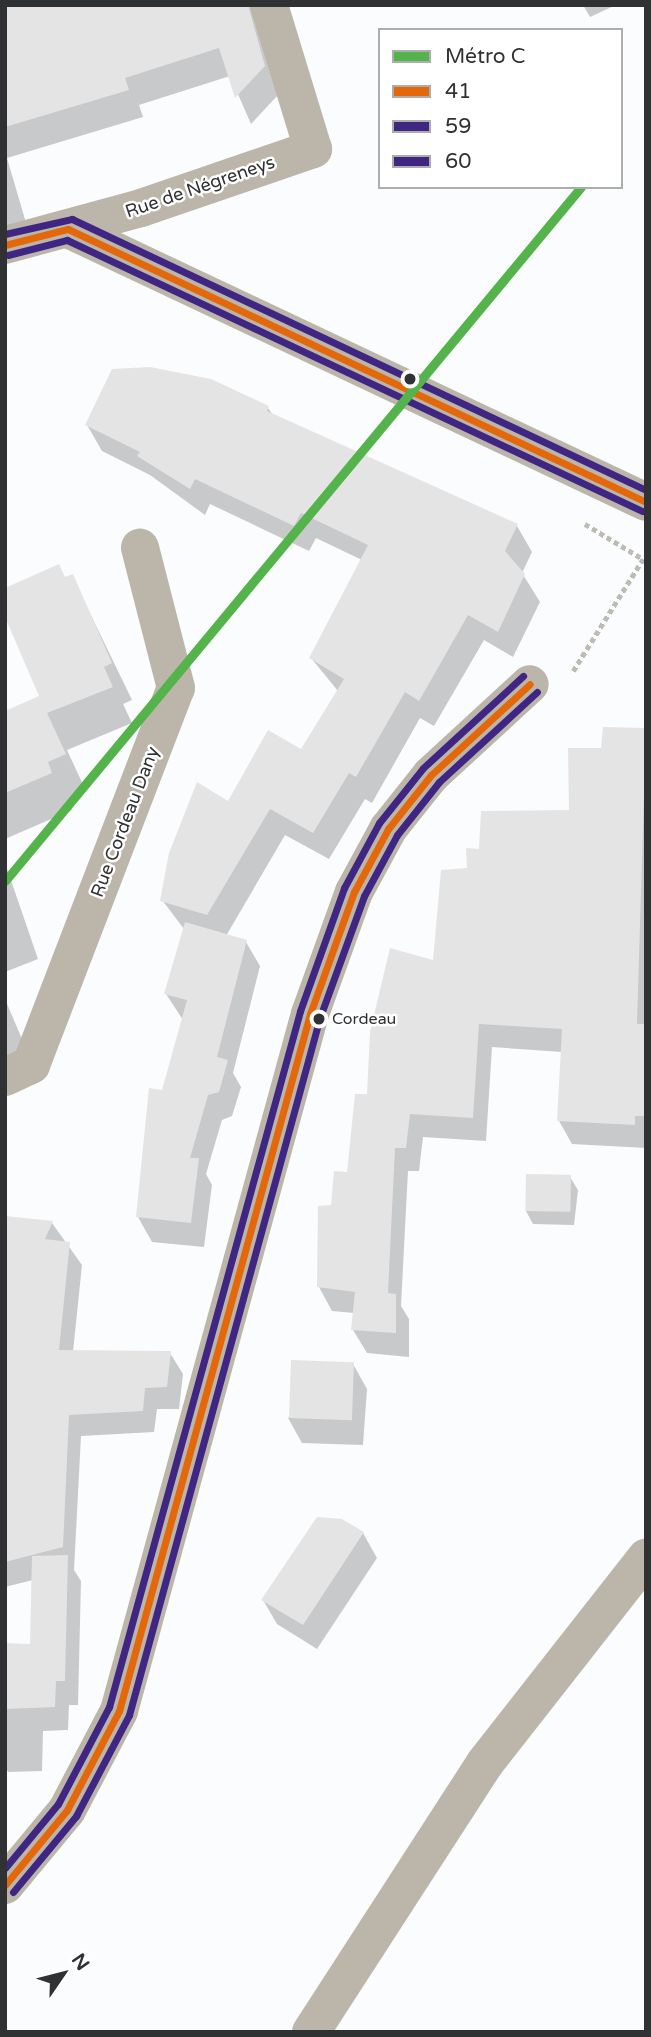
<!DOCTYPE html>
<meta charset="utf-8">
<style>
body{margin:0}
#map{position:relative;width:651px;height:2037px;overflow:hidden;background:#fafcfe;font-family:"Varela Round",sans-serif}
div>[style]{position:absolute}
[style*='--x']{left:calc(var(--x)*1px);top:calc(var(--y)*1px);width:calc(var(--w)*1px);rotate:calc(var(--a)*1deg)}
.shadow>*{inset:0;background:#0003}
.building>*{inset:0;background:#e5e4e4;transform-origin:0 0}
.path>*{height:4.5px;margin-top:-2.25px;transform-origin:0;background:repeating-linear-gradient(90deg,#bebbb4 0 5px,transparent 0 8.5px)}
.minor>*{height:38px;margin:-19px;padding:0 19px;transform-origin:19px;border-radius:19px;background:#bcb6aa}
.bus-1>*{height:7px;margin:-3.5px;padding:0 3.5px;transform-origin:3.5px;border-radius:3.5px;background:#e46809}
.bus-2>*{height:7px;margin:-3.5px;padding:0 3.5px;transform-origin:3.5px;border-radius:3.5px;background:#3f2682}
.bus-3>*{height:7px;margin:-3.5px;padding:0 3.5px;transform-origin:3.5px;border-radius:3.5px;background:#3f2682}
.metro-1>*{height:9px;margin:-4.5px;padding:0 4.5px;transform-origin:4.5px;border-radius:4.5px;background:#54b34b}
.dots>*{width:19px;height:19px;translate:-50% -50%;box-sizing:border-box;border:4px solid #fff;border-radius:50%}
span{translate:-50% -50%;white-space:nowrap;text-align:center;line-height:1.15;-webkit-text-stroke:5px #fff;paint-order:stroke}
.bus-label{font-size:16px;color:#303133}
.left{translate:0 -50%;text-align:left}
.street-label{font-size:18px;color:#303133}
.frame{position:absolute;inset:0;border:7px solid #303133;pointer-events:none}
.legend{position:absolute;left:378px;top:28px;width:245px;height:161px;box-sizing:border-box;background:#fff;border:2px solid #acadad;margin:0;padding:9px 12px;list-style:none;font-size:21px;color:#303133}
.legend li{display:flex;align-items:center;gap:14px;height:35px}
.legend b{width:35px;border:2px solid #acadad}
.north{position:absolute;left:28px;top:1939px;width:70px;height:70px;-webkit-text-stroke:5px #fff;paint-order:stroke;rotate:55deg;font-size:19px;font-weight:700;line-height:28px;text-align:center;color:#303133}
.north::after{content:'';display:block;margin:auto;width:24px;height:32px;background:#303133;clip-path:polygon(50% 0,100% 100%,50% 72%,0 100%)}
</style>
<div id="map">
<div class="shadow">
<i style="clip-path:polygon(21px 5px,253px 5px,279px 94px,251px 124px,230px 76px,139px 105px,143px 117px,7px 158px,29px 233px,5px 241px,5px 70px)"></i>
<i style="clip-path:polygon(583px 5px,616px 5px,590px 17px)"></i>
<i style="clip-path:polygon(268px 408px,273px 415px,517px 526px,532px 552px,522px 573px,540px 602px,513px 657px,484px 640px,434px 726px,420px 718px,372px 803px,365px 799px,329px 859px,285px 835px,226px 936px,246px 942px,260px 966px,233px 1073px,241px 1087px,232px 1116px,222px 1120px,206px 1174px,212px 1185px,204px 1247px,152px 1242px,138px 1217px,183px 1020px,166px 994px,184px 929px,162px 900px,229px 803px,302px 752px,338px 691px,311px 658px,362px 560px,316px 538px,309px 551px,210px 504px,205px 515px,150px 475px,102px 451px,87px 425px)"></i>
<i style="clip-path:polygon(72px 576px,132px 700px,123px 704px,132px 723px,67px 750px,86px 791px,68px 799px,72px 810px,5px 839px,5px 713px,42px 697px,65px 578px)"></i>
<i style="clip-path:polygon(646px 730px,646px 1148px,572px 1144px,559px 1121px,562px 1052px,492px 1047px,486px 1141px,423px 1137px,419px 1171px,408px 1171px,401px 1306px,409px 1319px,409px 1357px,367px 1353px,353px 1330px,354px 1313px,332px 1311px,319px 1287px,333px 1207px,349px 1173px,368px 1096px,434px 962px,469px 869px,480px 851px,571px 812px,603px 750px)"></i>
<i style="clip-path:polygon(5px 863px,38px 959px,5px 972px)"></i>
<i style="clip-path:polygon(5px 999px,30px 1058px,5px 1069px)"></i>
<i style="clip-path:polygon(570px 1177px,578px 1190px,574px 1225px,533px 1224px,526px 1211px)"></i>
<i style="clip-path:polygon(5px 1217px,52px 1223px,82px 1265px,73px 1352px,170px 1353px,183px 1374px,179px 1409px,157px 1409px,154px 1432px,81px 1436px,74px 1570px,81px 1581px,78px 1705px,69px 1705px,68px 1730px,43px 1731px,42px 1771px,8px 1772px,5px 1766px,5px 1645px,32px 1646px,33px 1580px,5px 1587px)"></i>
<i style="clip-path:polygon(353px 1364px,367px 1389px,363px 1445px,302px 1443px,288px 1418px)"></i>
<i style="clip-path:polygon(363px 1533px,377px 1558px,317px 1649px,277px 1624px,263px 1600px)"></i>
</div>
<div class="building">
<i style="clip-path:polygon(5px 5px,248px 5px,265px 66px,235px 98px,219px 48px,125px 78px,129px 90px,5px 127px)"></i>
<i style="clip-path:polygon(150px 367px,211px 379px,269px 406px,267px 411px,518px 524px,505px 551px,525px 574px,498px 632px,468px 615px,419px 701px,405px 692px,356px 777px,349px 773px,313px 833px,270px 809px,207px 915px,160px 901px,169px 853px,197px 782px,228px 801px,268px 730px,301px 749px,344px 679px,309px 658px,368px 545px,301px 513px,294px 526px,195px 479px,190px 489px,137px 456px,140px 452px,85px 425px,112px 369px)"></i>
<i style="clip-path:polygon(59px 564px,65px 577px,73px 574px,112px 663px,104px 667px,113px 687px,47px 713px,66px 754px,48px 762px,52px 773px,5px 793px,5px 711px,39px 696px,5px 617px,5px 588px)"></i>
<i style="clip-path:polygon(603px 727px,646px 728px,637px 1024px,646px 1024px,646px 1116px,635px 1116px,635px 1125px,557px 1121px,562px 1029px,479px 1024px,473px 1118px,410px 1114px,406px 1148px,395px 1148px,388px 1293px,396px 1294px,396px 1333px,351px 1330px,355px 1292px,317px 1287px,318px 1206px,331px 1205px,334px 1171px,347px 1172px,355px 1094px,367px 1094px,370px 1032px,390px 948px,433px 960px,441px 870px,467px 868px,466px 848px,479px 849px,481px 811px,569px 810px,568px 748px,601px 748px)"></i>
<i style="clip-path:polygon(185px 922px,247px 940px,217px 1057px,228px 1060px,219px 1092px,208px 1095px,190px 1158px,199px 1158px,191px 1223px,136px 1217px,149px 1088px,162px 1090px,187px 1000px,164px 994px)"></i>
<i style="left:526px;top:1174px;width:45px;height:37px;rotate:1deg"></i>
<i style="clip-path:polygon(5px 1216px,53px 1221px,45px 1239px,70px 1242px,59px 1350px,171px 1351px,167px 1387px,145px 1388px,143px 1411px,69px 1415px,63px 1547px,5px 1562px)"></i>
<i style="left:291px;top:1360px;width:63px;height:58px;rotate:2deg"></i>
<i style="clip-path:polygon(317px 1517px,342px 1519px,364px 1532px,303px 1625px,261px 1600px)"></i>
<i style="clip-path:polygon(68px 1555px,65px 1681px,56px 1681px,55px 1707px,5px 1709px,5px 1643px,30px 1644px,32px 1556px)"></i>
</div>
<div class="path">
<i style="--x:585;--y:524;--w:68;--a:31.1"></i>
<i style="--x:573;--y:671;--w:132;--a:-58"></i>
</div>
<div class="minor">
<i style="--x:68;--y:229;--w:639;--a:25.28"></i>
<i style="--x:5;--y:245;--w:141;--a:-15.2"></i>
<i style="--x:141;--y:208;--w:182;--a:-18.9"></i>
<i style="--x:313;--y:149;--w:151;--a:-107"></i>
<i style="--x:5;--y:1077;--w:29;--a:-25"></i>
<i style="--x:31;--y:1065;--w:404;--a:-69"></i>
<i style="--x:176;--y:688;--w:145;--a:-104.4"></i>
<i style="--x:5;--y:1885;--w:97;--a:-50.4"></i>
<i style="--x:67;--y:1810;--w:112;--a:-62.3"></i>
<i style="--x:119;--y:1711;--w:723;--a:-74.68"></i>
<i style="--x:310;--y:1014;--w:130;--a:-70.2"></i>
<i style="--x:354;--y:892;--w:72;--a:-61.6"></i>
<i style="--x:388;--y:829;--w:69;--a:-51.5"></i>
<i style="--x:431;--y:775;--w:134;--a:-42.6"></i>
<i style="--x:311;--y:2032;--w:320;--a:-57.1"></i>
<i style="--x:485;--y:1763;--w:261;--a:-51.9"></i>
</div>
<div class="bus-1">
<i style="--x:5;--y:245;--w:65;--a:-14.3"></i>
<i style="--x:68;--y:229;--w:639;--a:25.28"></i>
<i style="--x:5;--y:1885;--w:97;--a:-50.4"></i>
<i style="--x:67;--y:1810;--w:112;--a:-62.3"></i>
<i style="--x:119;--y:1711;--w:723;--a:-74.68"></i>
<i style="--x:310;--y:1014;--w:130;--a:-70.2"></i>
<i style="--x:354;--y:892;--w:72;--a:-61.6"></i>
<i style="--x:388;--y:829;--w:69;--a:-51.5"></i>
<i style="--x:431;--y:775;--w:134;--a:-42.6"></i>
</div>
<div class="bus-2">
<i style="--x:8;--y:255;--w:61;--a:-14.3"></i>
<i style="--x:67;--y:240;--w:636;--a:25.23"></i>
<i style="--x:13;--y:1892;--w:99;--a:-50.3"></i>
<i style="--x:76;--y:1816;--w:114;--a:-62.3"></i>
<i style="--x:129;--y:1715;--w:724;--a:-74.7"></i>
<i style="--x:320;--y:1017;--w:129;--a:-70"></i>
<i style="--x:364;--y:896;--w:69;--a:-61.6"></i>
<i style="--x:397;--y:835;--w:68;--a:-51.6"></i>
<i style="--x:439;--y:782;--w:133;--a:-42.6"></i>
</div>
<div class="bus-3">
<i style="--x:5;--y:234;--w:69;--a:-12.6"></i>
<i style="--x:72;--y:219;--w:635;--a:25.27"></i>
<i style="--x:5;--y:1868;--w:83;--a:-50.4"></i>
<i style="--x:58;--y:1804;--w:110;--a:-62.3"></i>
<i style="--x:109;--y:1707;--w:722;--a:-74.65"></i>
<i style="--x:300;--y:1011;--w:131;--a:-70.3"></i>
<i style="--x:344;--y:888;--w:74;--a:-61.7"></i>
<i style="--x:379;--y:823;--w:70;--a:-51.3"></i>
<i style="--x:423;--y:768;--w:136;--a:-42.6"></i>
</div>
<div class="metro-1">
<i style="--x:5;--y:881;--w:902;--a:-50.31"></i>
</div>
<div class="dots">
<i style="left:410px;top:379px;background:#303133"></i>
<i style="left:319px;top:1019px;background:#303133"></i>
</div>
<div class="bus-label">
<span class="left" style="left:332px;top:1019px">Cordeau</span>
</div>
<div class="street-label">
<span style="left:200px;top:187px;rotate:-19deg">Rue de Négreneys</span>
<span style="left:125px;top:822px;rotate:-69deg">Rue Cordeau Dany</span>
</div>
<div class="frame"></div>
<ul class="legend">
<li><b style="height:9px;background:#54b34b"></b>Métro C</li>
<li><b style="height:9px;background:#e46809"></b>41</li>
<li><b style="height:9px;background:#3f2682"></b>59</li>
<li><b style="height:9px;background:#3f2682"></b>60</li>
</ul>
<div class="north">N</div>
</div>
